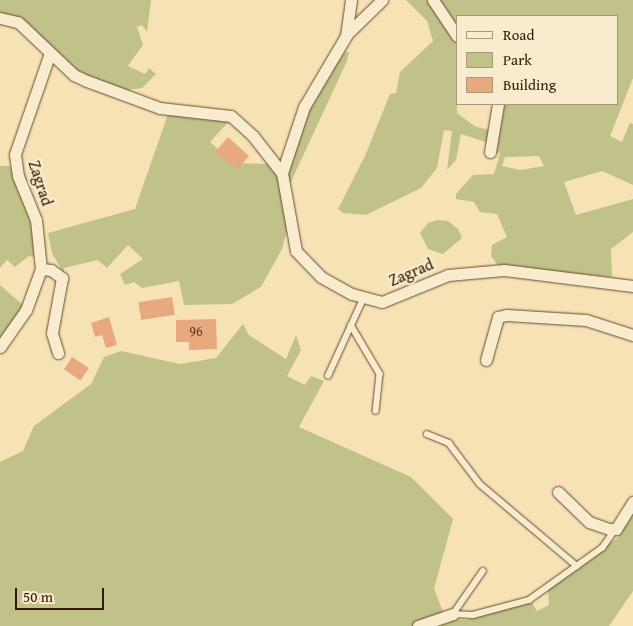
<!DOCTYPE html>
<style>
body{margin:0}
#map{position:relative;width:633px;height:626px;overflow:hidden;background:#f6e2b4;font-family:"Gentium Book Plus",serif}
div>[style]{position:absolute}
[style*='--x']{left:calc(var(--x)*1px);top:calc(var(--y)*1px);width:calc(var(--w)*1px);rotate:calc(var(--a)*1deg)}
.green>*{inset:0;background:#c1c28a}
.building>*{inset:0;background:#e8a97e;transform-origin:0 0}
.roads{filter:drop-shadow(0 0 1px #634b2d) drop-shadow(0 0 1px #634b2d)}
.lane>*{height:5.5px;margin:-2.75px;padding:0 2.75px;transform-origin:2.75px;border-radius:2.75px;background:#f9ecce}
.street>*{height:11px;margin:-5.5px;padding:0 5.5px;transform-origin:5.5px;border-radius:5.5px;background:#f9ecce}
span{translate:-50% -50%;white-space:nowrap;text-align:center;line-height:1.15;-webkit-text-stroke:4.5px #f9ecce;paint-order:stroke}
.number-label{font-size:14px;color:#603d20}
.number-label span{-webkit-text-stroke-width:0}
.street-label{font-size:16px;color:#321900}
.legend{position:absolute;left:456px;top:15px;width:162px;height:90px;box-sizing:border-box;background:#f9ecce;border:1px solid #a9987c;margin:0;padding:6px 9px;list-style:none;font-size:15px;color:#321900}
.legend li{display:flex;align-items:center;gap:10px;height:25px}
.legend b{width:25px;border:1px solid #a9987c}
.scale{position:absolute;left:15px;top:588px;width:89px;height:22px;box-sizing:border-box;border:2px solid #321900;border-top:0;padding-left:6px;font-size:15px;line-height:18px;white-space:nowrap;color:#321900;-webkit-text-stroke:4px #f9ecce;paint-order:stroke}
</style>
<div id="map">
<div class="green">
<i style="clip-path:polygon(0 0,151px 0,147px 32px,142px 25px,137px 27px,143px 45px,128px 66px,145px 74px,149px 68px,156px 74px,142px 88px,127px 90px,85px 77px,22px 19px,0 13px)"></i>
<i style="clip-path:polygon(406px 0,429px 0,457px 39px,457px 113px,476px 127px,491px 130px,489px 143px,461px 134px,456px 160px,447px 170px,452px 131px,444px 130px,437px 168px,421px 188px,366px 215px,343px 213px,338px 209px,365px 156px,390px 94px,396px 93px,400px 72px,433px 41px,427px 21px)"></i>
<i style="clip-path:polygon(evenodd,436px 0,633px 0,633px 78px,610px 136px,622px 142px,630px 123px,633px 124px,633px 185px,602px 171px,564px 182px,576px 215px,633px 199px,633px 232px,611px 249px,612px 277px,499px 267px,491px 256px,492px 245px,507px 237px,497px 214px,480px 212px,474px 202px,456px 199px,456px 194px,473px 175px,494px 174px,500px 153px,493px 152px,501px 104px,617px 104px,617px 16px,457px 16px,457px 29px,436px 0,539px 156px,544px 166px,520px 170px,502px 166px,505px 157px,539px 156px)"></i>
<i style="clip-path:polygon(345px 52px,349px 52px,347px 61px,289px 186px,286px 168px,316px 92px)"></i>
<i style="clip-path:polygon(168px 114px,230px 120px,210px 142px,234px 163px,267px 164px,280px 180px,289px 223px,282px 249px,261px 287px,232px 304px,184px 305px,179px 281px,142px 288px,134px 282px,125px 285px,120px 274px,143px 259px,128px 245px,107px 268px,98px 260px,64px 268px,64px 274px,52px 253px,48px 233px,135px 209px)"></i>
<i style="clip-path:polygon(0 166px,10px 166px,29px 216px,33px 236px,34px 257px,29px 256px,15px 267px,7px 260px,0 268px)"></i>
<i style="clip-path:polygon(437px 220px,448px 221px,458px 229px,462px 238px,443px 254px,428px 249px,420px 233px,428px 223px)"></i>
<i style="clip-path:polygon(0 285px,24px 306px,0 342px)"></i>
<i style="clip-path:polygon(243px 324px,249px 335px,286px 359px,296px 335px,301px 350px,287px 376px,305px 385px,311px 376px,324px 381px,299px 427px,411px 477px,453px 519px,434px 589px,446px 619px,466px 620px,531px 601px,537px 611px,549px 605px,548px 590px,617px 538px,633px 513px,633px 591px,609px 626px,0 626px,0 462px,23px 451px,34px 426px,91px 384px,104px 357px,121px 351px,180px 364px,216px 358px)"></i>
</div>
<div class="building">
<i style="clip-path:polygon(228px 137px,249px 156px,238px 169px,214px 153px)"></i>
<i style="left:172px;top:297px;width:18px;height:34px;rotate:81deg"></i>
<i style="clip-path:polygon(109px 317px,117px 345px,106px 348px,102px 335px,95px 337px,91px 323px)"></i>
<i style="clip-path:polygon(216px 319px,217px 349px,189px 350px,189px 342px,176px 342px,176px 320px)"></i>
<i style="left:72px;top:357px;width:20px;height:15px;rotate:33deg"></i>
</div>
<div class="roads">
<div class="lane">
<i style="--x:351;--y:325;--w:57;--a:59.4"></i>
<i style="--x:380;--y:374;--w:37;--a:96"></i>
<i style="--x:328;--y:376;--w:87;--a:-65.5"></i>
<i style="--x:427;--y:434;--w:24;--a:22"></i>
<i style="--x:449;--y:443;--w:51;--a:52.9"></i>
<i style="--x:480;--y:484;--w:127;--a:40.2"></i>
<i style="--x:453;--y:614;--w:20;--a:3"></i>
<i style="--x:473;--y:615;--w:58;--a:-15"></i>
<i style="--x:529;--y:600;--w:90;--a:-35.5"></i>
<i style="--x:602;--y:548;--w:24;--a:-54"></i>
<i style="--x:453;--y:614;--w:52;--a:-55.1"></i>
</div>
<div class="street">
<i style="--x:433;--y:0;--w:43;--a:56.3"></i>
<i style="--x:0;--y:18;--w:18;--a:13"></i>
<i style="--x:18;--y:22;--w:77;--a:43.4"></i>
<i style="--x:74;--y:75;--w:14;--a:25"></i>
<i style="--x:87;--y:81;--w:78;--a:20.3"></i>
<i style="--x:160;--y:108;--w:71;--a:6.4"></i>
<i style="--x:231;--y:116;--w:30;--a:42"></i>
<i style="--x:253;--y:136;--w:47;--a:51.9"></i>
<i style="--x:282;--y:173;--w:79;--a:79.8"></i>
<i style="--x:296;--y:251;--w:36;--a:46"></i>
<i style="--x:321;--y:277;--w:35;--a:29"></i>
<i style="--x:352;--y:294;--w:31;--a:15"></i>
<i style="--x:382;--y:302;--w:71;--a:-22.2"></i>
<i style="--x:448;--y:275;--w:56;--a:-5.1"></i>
<i style="--x:504;--y:270;--w:130;--a:7.1"></i>
<i style="--x:347;--y:34;--w:49;--a:-44.2"></i>
<i style="--x:490;--y:152;--w:49;--a:-80.5"></i>
<i style="--x:282;--y:173;--w:70;--a:-71.6"></i>
<i style="--x:304;--y:107;--w:82;--a:-59.4"></i>
<i style="--x:346;--y:36;--w:36;--a:-82"></i>
<i style="--x:41;--y:269;--w:10;--a:6"></i>
<i style="--x:51;--y:270;--w:14;--a:36"></i>
<i style="--x:62;--y:278;--w:56;--a:100.3"></i>
<i style="--x:52;--y:333;--w:21;--a:73"></i>
<i style="--x:0;--y:347;--w:45;--a:-54.9"></i>
<i style="--x:26;--y:310;--w:44;--a:-69.9"></i>
<i style="--x:41;--y:269;--w:49;--a:-95.8"></i>
<i style="--x:36;--y:220;--w:48;--a:-112.2"></i>
<i style="--x:18;--y:176;--w:22;--a:-98"></i>
<i style="--x:15;--y:154;--w:107;--a:-70.9"></i>
<i style="--x:486;--y:360;--w:45;--a:-74.4"></i>
<i style="--x:498;--y:317;--w:9;--a:-13"></i>
<i style="--x:507;--y:315;--w:79;--a:3.6"></i>
<i style="--x:586;--y:320;--w:49;--a:17.7"></i>
<i style="--x:558;--y:492;--w:43;--a:44.1"></i>
<i style="--x:589;--y:522;--w:21;--a:19"></i>
<i style="--x:609;--y:529;--w:7;--a:0"></i>
<i style="--x:616;--y:529;--w:32;--a:-58"></i>
<i style="--x:418;--y:626;--w:37;--a:-19"></i>
</div>
</div>
<div class="number-label">
<span style="left:196px;top:331px">96</span>
</div>
<div class="street-label">
<span style="left:41px;top:183px;rotate:72deg">Zagrad</span>
<span style="left:411px;top:272px;rotate:-23deg">Zagrad</span>
</div>
<ul class="legend">
<li><b style="height:6px;background:#f9ecce"></b>Road</li>
<li><b style="height:14px;background:#c1c28a"></b>Park</li>
<li><b style="height:14px;background:#e8a97e"></b>Building</li>
</ul>
<div class="scale">50 m</div>
</div>
